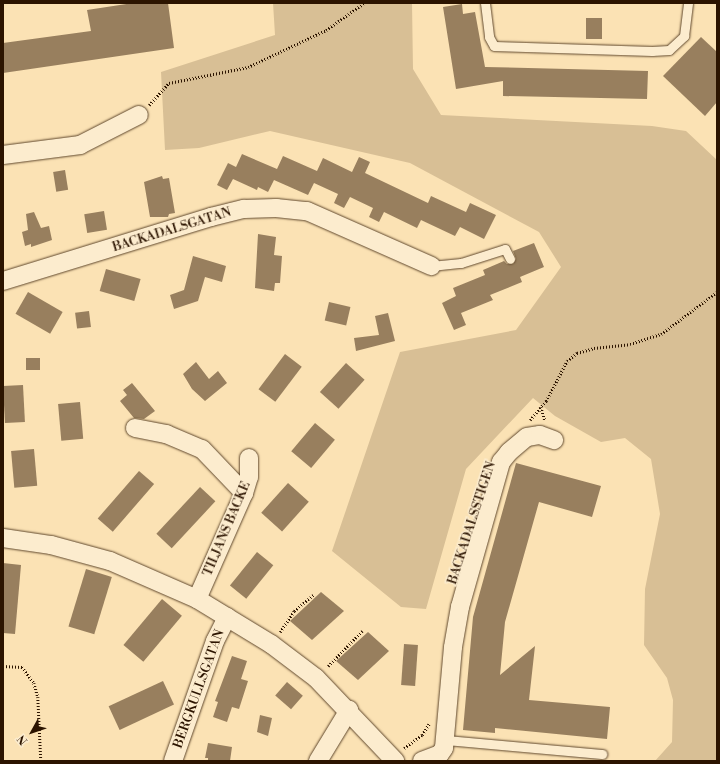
<!DOCTYPE html>
<style>
body{margin:0}
#map{position:relative;width:720px;height:764px;overflow:hidden;background:#fbe2b4;font-family:"Libre Bodoni",serif}
div>[style]{position:absolute}
[style*='--x']{left:calc(var(--x)*1px);top:calc(var(--y)*1px);width:calc(var(--w)*1px);rotate:calc(var(--a)*1deg)}
.green>*{inset:0;background:#d8bf95}
.building>*{inset:0;background:#987f5e;transform-origin:0 0}
.path>*{height:2.5px;margin-top:-1.25px;transform-origin:0;background:repeating-linear-gradient(90deg,#2c1400 0 1px,transparent 0 3px)}
.roads{filter:drop-shadow(0 0 1px #60482d) drop-shadow(0 0 1px #60482d)}
.lane>*{height:9px;margin:-4.5px;padding:0 4.5px;transform-origin:4.5px;border-radius:4.5px;background:#fcecce}
.street>*{height:18px;margin:-9px;padding:0 9px;transform-origin:9px;border-radius:9px;background:#fcecce}
span{translate:-50% -50%;white-space:nowrap;text-align:center;line-height:1.15;-webkit-text-stroke:3px #fcecce;paint-order:stroke}
.street-label{font-size:13px;color:#2c1400}
.frame{position:absolute;inset:0;border:4px solid #2c1400;pointer-events:none}
.north{position:absolute;left:12px;top:712px;width:40px;height:40px;-webkit-text-stroke:3px #fcecce;paint-order:stroke;rotate:230deg;font-size:11px;font-weight:700;line-height:16px;text-align:center;color:#2c1400}
.north::after{content:'';display:block;margin:auto;width:14px;height:18px;background:#2c1400;clip-path:polygon(50% 0,100% 100%,50% 72%,0 100%)}
</style>
<div id="map">
<div class="green">
<i style="clip-path:polygon(273px 3px,412px 3px,413px 69px,441px 115px,652px 126px,686px 131px,717px 160px,717px 761px,655px 761px,672px 742px,673px 700px,667px 678px,644px 645px,645px 589px,660px 514px,651px 459px,625px 438px,601px 442px,555px 416px,533px 398px,466px 469px,426px 609px,401px 607px,332px 551px,400px 352px,516px 330px,561px 267px,539px 232px,410px 163px,270px 131px,199px 148px,165px 150px,161px 72px,275px 35px)"></i>
</div>
<div class="building">
<i style="clip-path:polygon(133px 3px,168px 3px,174px 48px,3px 73px,3px 43px,91px 31px,87px 10px)"></i>
<i style="clip-path:polygon(462px 4px,463px 14px,475px 12px,485px 67px,648px 71px,647px 99px,503px 96px,503px 81px,456px 89px,443px 7px)"></i>
<i style="left:586px;top:18px;width:16px;height:21px"></i>
<i style="clip-path:polygon(701px 37px,717px 52px,717px 102px,705px 116px,663px 76px)"></i>
<i style="clip-path:polygon(242px 154px,277px 169px,283px 156px,317px 171px,323px 158px,352px 172px,359px 157px,370px 162px,365px 173px,428px 203px,431px 196px,466px 212px,470px 203px,496px 215px,484px 239px,460px 227px,455px 236px,421px 220px,417px 228px,384px 212px,379px 222px,369px 217px,373px 208px,350px 197px,344px 208px,334px 203px,338px 194px,314px 183px,308px 195px,274px 180px,268px 192px,258px 187px,257px 190px,233px 179px,227px 190px,217px 185px,228px 163px,236px 167px)"></i>
<i style="left:65px;top:170px;width:20px;height:12px;rotate:81deg"></i>
<i style="clip-path:polygon(162px 176px,163px 179px,169px 178px,175px 213px,169px 214px,168px 217px,150px 217px,144px 182px)"></i>
<i style="left:104px;top:211px;width:19px;height:20px;rotate:81deg"></i>
<i style="clip-path:polygon(34px 212px,41px 228px,49px 226px,52px 240px,31px 247px,31px 244px,25px 246px,22px 232px,28px 230px,26px 214px)"></i>
<i style="clip-path:polygon(258px 234px,276px 237px,274px 255px,282px 256px,280px 283px,275px 283px,274px 291px,255px 288px)"></i>
<i style="clip-path:polygon(534px 243px,544px 267px,520px 277px,522px 282px,490px 295px,493px 300px,461px 313px,466px 325px,454px 330px,442px 303px,456px 296px,453px 288px,485px 275px,483px 270px,504px 261px,507px 264px,513px 264px,516px 259px,513px 251px)"></i>
<i style="clip-path:polygon(193px 256px,226px 266px,222px 282px,205px 277px,198px 301px,174px 309px,170px 295px,184px 290px)"></i>
<i style="left:106px;top:269px;width:36px;height:23px;rotate:16deg"></i>
<i style="left:28px;top:292px;width:40px;height:25px;rotate:30deg"></i>
<i style="left:329px;top:302px;width:22px;height:19px;rotate:13deg"></i>
<i style="left:89px;top:311px;width:16px;height:14px;rotate:83deg"></i>
<i style="clip-path:polygon(388px 313px,395px 341px,356px 351px,354px 338px,379px 335px,375px 316px)"></i>
<i style="left:285px;top:354px;width:21px;height:44px;rotate:37deg"></i>
<i style="left:40px;top:358px;width:12px;height:14px;rotate:90deg"></i>
<i style="clip-path:polygon(196px 362px,209px 379px,218px 371px,227px 383px,205px 401px,192px 389px,183px 374px)"></i>
<i style="left:346px;top:363px;width:25px;height:39px;rotate:42deg"></i>
<i style="clip-path:polygon(132px 383px,155px 411px,144px 419px,134px 418px,120px 401px,127px 395px,123px 390px)"></i>
<i style="left:23px;top:385px;width:37px;height:20px;rotate:87deg"></i>
<i style="left:80px;top:402px;width:37px;height:22px;rotate:85deg"></i>
<i style="left:315px;top:423px;width:26px;height:37px;rotate:40deg"></i>
<i style="left:34px;top:449px;width:37px;height:23px;rotate:85deg"></i>
<i style="clip-path:polygon(516px 463px,601px 486px,592px 517px,539px 502px,505px 622px,500px 675px,535px 646px,529px 700px,610px 707px,607px 739px,495px 728px,495px 733px,463px 730px,473px 617px)"></i>
<i style="left:139px;top:471px;width:20px;height:63px;rotate:41deg"></i>
<i style="left:288px;top:483px;width:28px;height:40px;rotate:42deg"></i>
<i style="left:200px;top:487px;width:21px;height:64px;rotate:43deg"></i>
<i style="left:257px;top:552px;width:21px;height:43px;rotate:39deg"></i>
<i style="clip-path:polygon(3px 563px,21px 565px,15px 634px,3px 633px)"></i>
<i style="left:86px;top:569px;width:27px;height:60px;rotate:17deg"></i>
<i style="clip-path:polygon(321px 592px,344px 611px,312px 640px,290px 621px)"></i>
<i style="left:162px;top:599px;width:26px;height:60px;rotate:40deg"></i>
<i style="clip-path:polygon(368px 632px,389px 651px,358px 680px,336px 661px)"></i>
<i style="left:404px;top:644px;width:14px;height:41px;rotate:4deg"></i>
<i style="clip-path:polygon(232px 656px,247px 661px,241px 679px,248px 681px,239px 709px,232px 707px,227px 722px,213px 717px,218px 702px,215px 701px)"></i>
<i style="left:163px;top:681px;width:26px;height:60px;rotate:65deg"></i>
<i style="left:287px;top:682px;width:21px;height:18px;rotate:41deg"></i>
<i style="clip-path:polygon(260px 715px,272px 718px,268px 736px,257px 732px)"></i>
<i style="clip-path:polygon(208px 743px,232px 747px,230px 761px,208px 761px,208px 758px,205px 758px)"></i>
</div>
<div class="path">
<i style="--x:149;--y:105;--w:30;--a:-48"></i>
<i style="--x:169;--y:83;--w:81;--a:-11.4"></i>
<i style="--x:248;--y:67;--w:86;--a:-25.4"></i>
<i style="--x:326;--y:30;--w:47;--a:-35.4"></i>
<i style="--x:541;--y:407;--w:14;--a:73"></i>
<i style="--x:530;--y:420;--w:25;--a:-50"></i>
<i style="--x:546;--y:401;--w:45;--a:-62.3"></i>
<i style="--x:567;--y:361;--w:13;--a:-39"></i>
<i style="--x:577;--y:353;--w:18;--a:-16"></i>
<i style="--x:594;--y:348;--w:36;--a:-6"></i>
<i style="--x:630;--y:344;--w:33;--a:-18"></i>
<i style="--x:661;--y:334;--w:70;--a:-36.9"></i>
<i style="--x:280;--y:632;--w:25;--a:-56"></i>
<i style="--x:294;--y:611;--w:25;--a:-40"></i>
<i style="--x:3;--y:666;--w:19;--a:3"></i>
<i style="--x:22;--y:667;--w:20;--a:53"></i>
<i style="--x:34;--y:683;--w:15;--a:74"></i>
<i style="--x:38;--y:697;--w:64;--a:87.3"></i>
<i style="--x:328;--y:666;--w:49;--a:-45.8"></i>
<i style="--x:404;--y:748;--w:22;--a:-36"></i>
<i style="--x:422;--y:735;--w:13;--a:-58"></i>
</div>
<div class="roads">
<div class="lane">
<i style="--x:485;--y:3;--w:34;--a:83"></i>
<i style="--x:489;--y:37;--w:10;--a:61"></i>
<i style="--x:494;--y:46;--w:158;--a:1.8"></i>
<i style="--x:652;--y:51;--w:17;--a:-3"></i>
<i style="--x:669;--y:50;--w:21;--a:-43"></i>
<i style="--x:684;--y:36;--w:33;--a:-83"></i>
<i style="--x:431;--y:266;--w:30;--a:-6"></i>
<i style="--x:461;--y:263;--w:46;--a:-17.7"></i>
<i style="--x:505;--y:249;--w:11;--a:63"></i>
<i style="--x:445;--y:740;--w:158;--a:5.1"></i>
</div>
<div class="street">
<i style="--x:3;--y:155;--w:78;--a:-7.4"></i>
<i style="--x:80;--y:145;--w:66;--a:-27"></i>
<i style="--x:3;--y:281;--w:218;--a:-17.1"></i>
<i style="--x:211;--y:217;--w:34;--a:-14"></i>
<i style="--x:244;--y:209;--w:32;--a:-2"></i>
<i style="--x:276;--y:208;--w:31;--a:6"></i>
<i style="--x:307;--y:211;--w:136;--a:23.9"></i>
<i style="--x:135;--y:428;--w:32;--a:11"></i>
<i style="--x:166;--y:434;--w:39;--a:23"></i>
<i style="--x:202;--y:449;--w:61;--a:46.3"></i>
<i style="--x:3;--y:538;--w:49;--a:8.3"></i>
<i style="--x:51;--y:545;--w:61;--a:15.2"></i>
<i style="--x:110;--y:561;--w:95;--a:23.6"></i>
<i style="--x:197;--y:599;--w:87;--a:31.3"></i>
<i style="--x:271;--y:644;--w:56;--a:37.1"></i>
<i style="--x:316;--y:678;--w:115;--a:46.4"></i>
<i style="--x:197;--y:599;--w:116;--a:-66.1"></i>
<i style="--x:244;--y:493;--w:17;--a:-73"></i>
<i style="--x:249;--y:477;--w:19;--a:-90"></i>
<i style="--x:173;--y:761;--w:127;--a:-70.7"></i>
<i style="--x:215;--y:641;--w:27;--a:-63"></i>
<i style="--x:318;--y:761;--w:60;--a:-58.7"></i>
<i style="--x:422;--y:761;--w:19;--a:-21"></i>
<i style="--x:440;--y:754;--w:7;--a:-56"></i>
<i style="--x:444;--y:748;--w:101;--a:-84.9"></i>
<i style="--x:453;--y:647;--w:41;--a:-80.1"></i>
<i style="--x:460;--y:607;--w:151;--a:-74.2"></i>
<i style="--x:501;--y:462;--w:13;--a:-51"></i>
<i style="--x:509;--y:452;--w:23;--a:-40"></i>
<i style="--x:527;--y:437;--w:13;--a:-9"></i>
<i style="--x:540;--y:435;--w:15;--a:20"></i>
</div>
</div>
<div class="street-label">
<span style="left:172px;top:230px;rotate:-17deg">BACKADALSGATAN</span>
<span style="left:472px;top:523px;rotate:-72deg">BACKADALSSTIGEN</span>
<span style="left:227px;top:529px;rotate:-67deg">TILJANS BACKE</span>
<span style="left:199px;top:689px;rotate:-70deg">BERGKULLSGATAN</span>
</div>
<div class="frame"></div>
<div class="north">N</div>
</div>
